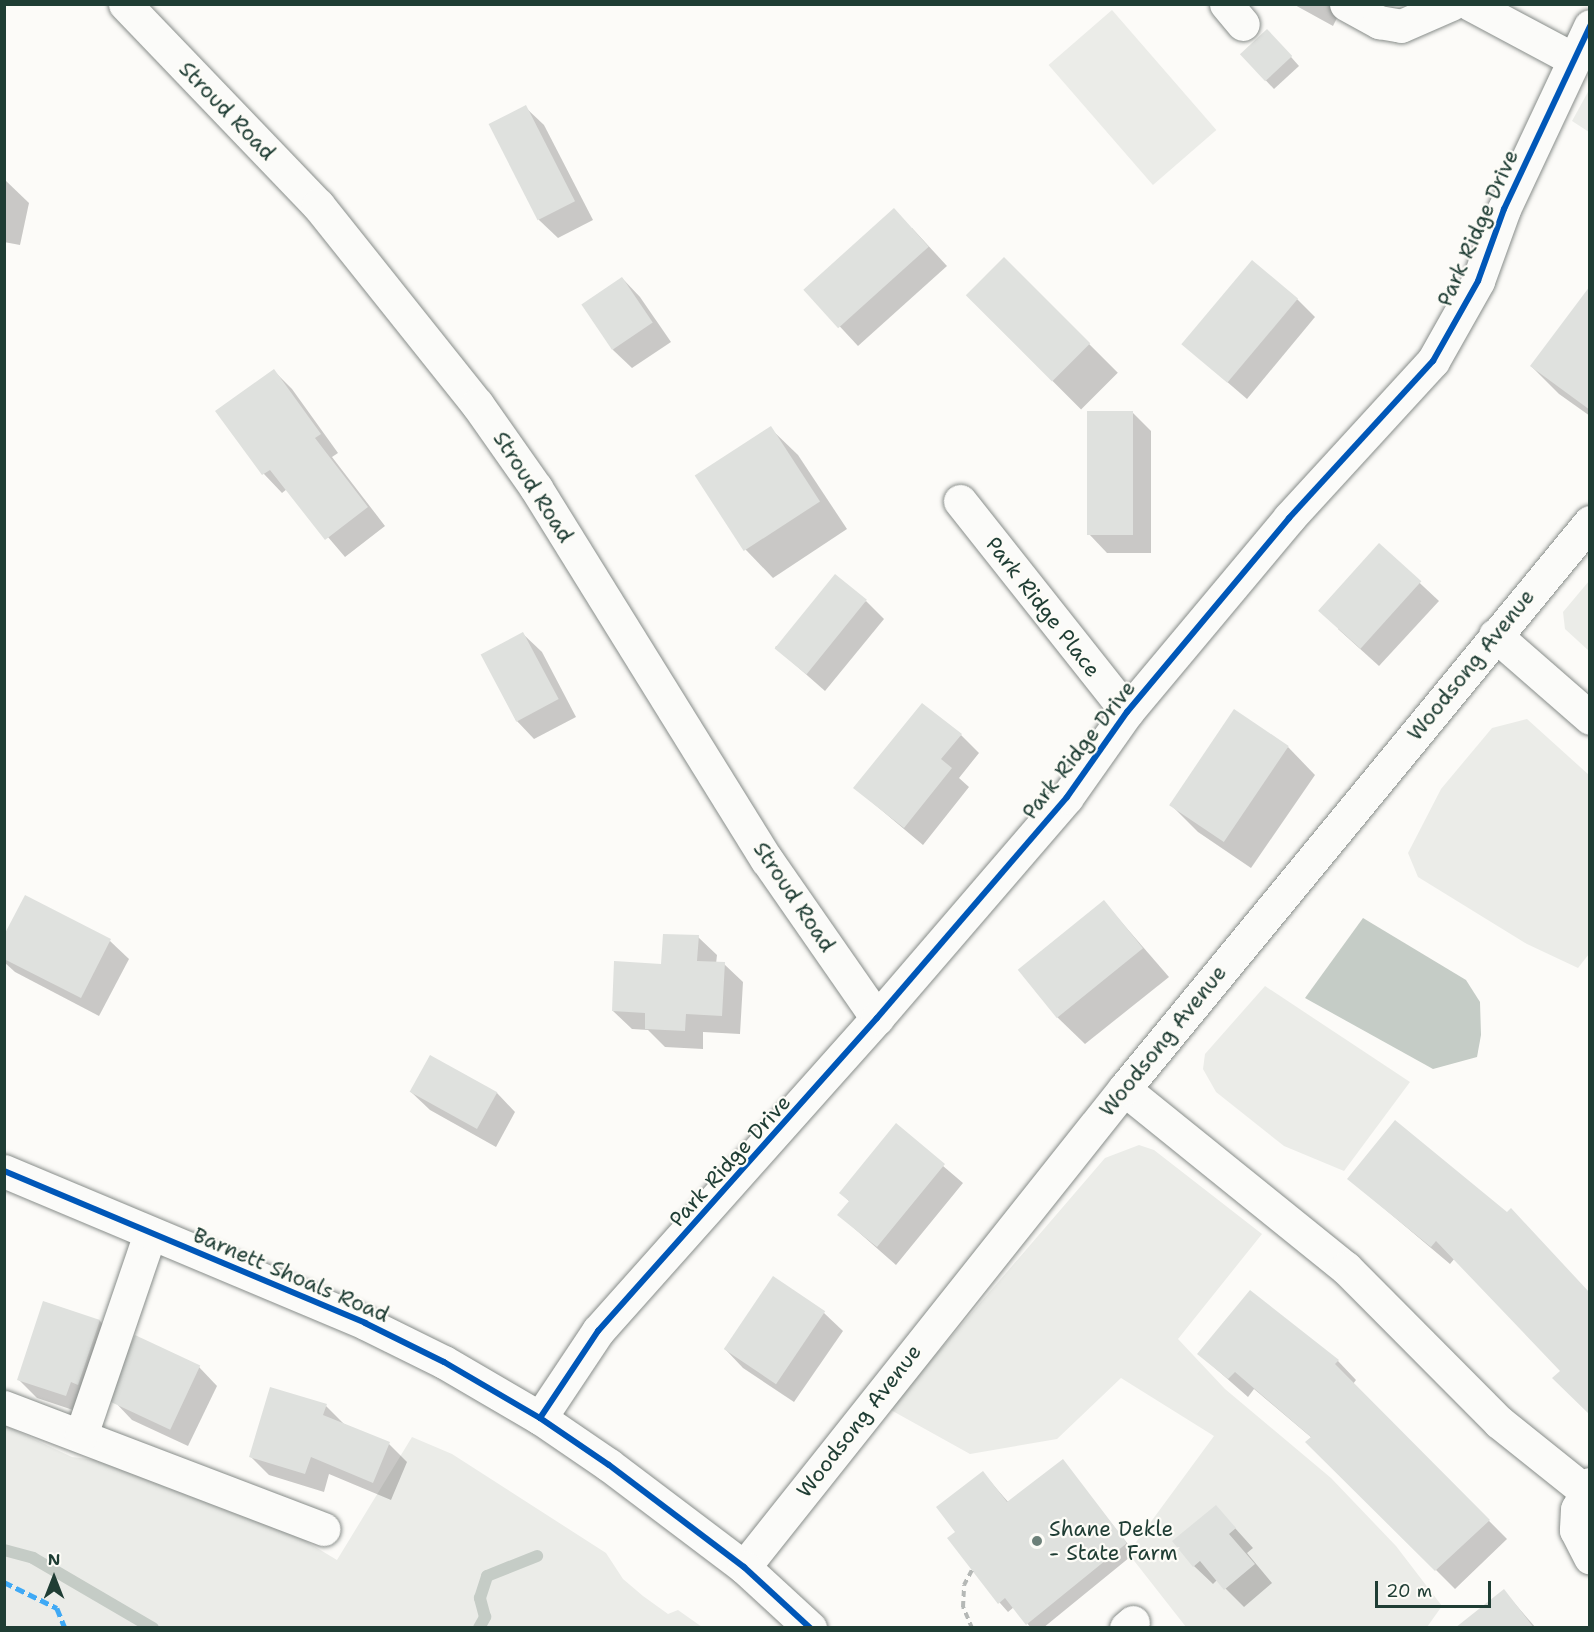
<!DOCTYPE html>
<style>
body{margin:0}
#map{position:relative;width:1594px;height:1632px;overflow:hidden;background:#fcfbf8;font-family:"Shantell Sans",sans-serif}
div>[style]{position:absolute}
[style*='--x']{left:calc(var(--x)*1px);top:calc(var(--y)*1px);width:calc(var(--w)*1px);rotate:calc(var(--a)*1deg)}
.green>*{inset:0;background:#ebece8;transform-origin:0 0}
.water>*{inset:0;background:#c5ccc6}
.shadow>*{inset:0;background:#0003;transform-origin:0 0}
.stream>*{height:12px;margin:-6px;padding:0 6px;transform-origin:6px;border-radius:6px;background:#c5ccc6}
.building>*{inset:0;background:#dfe1de;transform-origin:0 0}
.path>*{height:4px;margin-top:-2px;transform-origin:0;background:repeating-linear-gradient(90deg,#b5b8b6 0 6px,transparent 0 10.5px)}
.roads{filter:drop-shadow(0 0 2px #888d8a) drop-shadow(0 0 2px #888d8a)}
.minor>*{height:33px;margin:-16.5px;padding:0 16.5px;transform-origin:16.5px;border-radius:16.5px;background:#fbfbf9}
.major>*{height:33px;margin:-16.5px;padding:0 16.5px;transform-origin:16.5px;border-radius:16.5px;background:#fbfbf9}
.quiet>*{height:4.5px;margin-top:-2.25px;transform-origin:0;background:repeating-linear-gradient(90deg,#3fa9f5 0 9px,transparent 0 13.5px)}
.cycleway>*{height:6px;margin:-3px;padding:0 3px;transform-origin:3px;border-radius:3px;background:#0057b8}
.dots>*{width:16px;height:16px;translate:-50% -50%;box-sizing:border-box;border:3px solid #fdfcf7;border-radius:50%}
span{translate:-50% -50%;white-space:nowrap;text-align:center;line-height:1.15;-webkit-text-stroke:4.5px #fdfcf7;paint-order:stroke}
.street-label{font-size:21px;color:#1f3d34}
.poi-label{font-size:21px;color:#1f3d34}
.left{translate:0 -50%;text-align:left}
.frame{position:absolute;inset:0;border:6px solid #1f3d34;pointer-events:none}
.north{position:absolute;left:24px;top:1548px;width:60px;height:60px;-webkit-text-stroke:4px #fdfcf7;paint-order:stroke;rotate:0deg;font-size:16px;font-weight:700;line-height:24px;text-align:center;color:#1f3d34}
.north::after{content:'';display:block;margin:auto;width:21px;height:27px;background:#1f3d34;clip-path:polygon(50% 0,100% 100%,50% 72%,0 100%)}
.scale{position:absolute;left:1375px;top:1581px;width:116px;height:27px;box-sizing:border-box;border:3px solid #1f3d34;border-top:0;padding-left:8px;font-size:18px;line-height:21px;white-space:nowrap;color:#1f3d34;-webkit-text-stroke:4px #fdfcf7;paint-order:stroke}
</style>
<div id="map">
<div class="green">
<i style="left:1112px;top:10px;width:159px;height:84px;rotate:49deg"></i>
<i style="clip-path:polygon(1589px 90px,1589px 132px,1572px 121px)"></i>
<i style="clip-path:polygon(1589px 581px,1589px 651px,1565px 629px,1563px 612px)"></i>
<i style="clip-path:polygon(1527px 719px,1589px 775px,1589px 954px,1578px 968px,1527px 944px,1418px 877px,1408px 853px,1441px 789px,1492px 728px)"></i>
<i style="clip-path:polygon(1265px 986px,1410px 1082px,1344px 1171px,1284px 1146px,1216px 1092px,1203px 1069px,1205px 1054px)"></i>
<i style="clip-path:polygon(1139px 1145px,1154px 1150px,1262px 1234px,1178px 1339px,1225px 1389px,1331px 1478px,1396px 1546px,1442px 1606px,1427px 1627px,1186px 1627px,1128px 1553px,1214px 1436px,1121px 1378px,1057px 1439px,970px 1454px,889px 1409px,1105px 1158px)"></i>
<i style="clip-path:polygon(4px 1425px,72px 1457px,119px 1463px,269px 1519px,337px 1560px,412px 1437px,452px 1454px,606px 1553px,623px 1579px,643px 1596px,668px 1614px,678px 1610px,702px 1627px,5px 1627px)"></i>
</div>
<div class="water">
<i style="clip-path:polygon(1363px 918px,1466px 980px,1480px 1002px,1481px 1035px,1477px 1057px,1433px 1069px,1305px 998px)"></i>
</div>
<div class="shadow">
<i style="clip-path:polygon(1293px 4px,1344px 4px,1333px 26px)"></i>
<i style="clip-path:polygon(1276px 40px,1299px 66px,1274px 89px,1242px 55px)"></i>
<i style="clip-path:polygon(525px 107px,544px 125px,593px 220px,558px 238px,539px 220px)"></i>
<i style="clip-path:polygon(4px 179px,29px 203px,20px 245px,4px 242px)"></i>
<i style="clip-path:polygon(912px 228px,947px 266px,858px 346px,805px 289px)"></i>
<i style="left:1004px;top:259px;width:161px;height:52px;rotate:45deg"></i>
<i style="clip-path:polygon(622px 278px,640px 297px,671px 342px,632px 368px,613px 350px)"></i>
<i style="clip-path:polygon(1590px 288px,1590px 416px,1559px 394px,1531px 366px)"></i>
<i style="clip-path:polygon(1297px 299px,1315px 317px,1247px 399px,1183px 344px)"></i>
<i style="clip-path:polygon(274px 371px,292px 389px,338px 453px,332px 457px,385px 526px,345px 557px,287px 489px,282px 493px,264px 474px,218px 412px)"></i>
<i style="clip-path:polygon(1132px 412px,1151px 431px,1151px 553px,1107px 553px,1089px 534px)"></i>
<i style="clip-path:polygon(770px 428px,798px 455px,847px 529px,773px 578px,746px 550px,697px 476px)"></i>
<i style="clip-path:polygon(1379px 545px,1439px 601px,1379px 666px,1338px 629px)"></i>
<i style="clip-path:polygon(866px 601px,884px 619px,825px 691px,775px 647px)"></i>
<i style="clip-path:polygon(523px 634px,542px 652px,576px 717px,534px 739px,516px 720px,482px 655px)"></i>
<i style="clip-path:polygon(961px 735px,979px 753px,959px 778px,969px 787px,923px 845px,855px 788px)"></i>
<i style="clip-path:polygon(1288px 747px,1315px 775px,1251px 868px,1198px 832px,1170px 804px)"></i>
<i style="clip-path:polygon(26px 897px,110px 941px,129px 959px,99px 1016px,15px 972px,4px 962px,4px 938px)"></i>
<i style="clip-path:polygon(1104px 902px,1169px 977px,1085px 1044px,1057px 1017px)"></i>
<i style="clip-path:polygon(698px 937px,717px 955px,716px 964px,724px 964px,743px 982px,740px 1034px,703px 1032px,703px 1049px,665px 1047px,648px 1030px,632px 1029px,613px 1011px)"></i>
<i style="clip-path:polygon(411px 1092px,497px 1093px,515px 1112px,496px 1147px,430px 1110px)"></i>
<i style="clip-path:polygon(1395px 1122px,1562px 1371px,1455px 1258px,1450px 1264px,1349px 1179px)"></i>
<i style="clip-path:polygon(896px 1126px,963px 1183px,896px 1265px,839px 1215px,850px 1202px,841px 1193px)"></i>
<i style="clip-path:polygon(773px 1278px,824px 1313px,843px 1331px,794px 1402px,743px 1368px,725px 1349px)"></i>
<i style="clip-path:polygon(44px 1302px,100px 1321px,118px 1340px,85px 1414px,37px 1398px,19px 1380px)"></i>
<i style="clip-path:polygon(1199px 1354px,1338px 1361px,1356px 1380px,1353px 1384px,1507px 1539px,1455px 1589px,1308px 1442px,1312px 1438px,1254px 1389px,1248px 1397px)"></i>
<i style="clip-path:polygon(199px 1367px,217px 1386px,188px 1446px,132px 1420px,114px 1401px)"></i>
<i style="clip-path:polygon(326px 1406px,344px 1424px,389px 1444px,407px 1462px,391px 1500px,329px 1474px,324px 1492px,269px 1475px,251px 1457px)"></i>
<i style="clip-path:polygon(1062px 1461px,1135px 1553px,1043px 1628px,1031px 1628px,1014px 1607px,1008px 1612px,1000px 1603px,949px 1538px,957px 1532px,983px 1473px,1009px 1503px)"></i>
<i style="clip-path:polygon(1216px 1507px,1253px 1548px,1247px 1553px,1272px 1583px,1244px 1607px,1217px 1580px,1213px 1584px,1194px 1566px)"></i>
<i style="clip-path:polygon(1504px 1591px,1536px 1628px,1457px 1628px)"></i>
</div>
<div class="stream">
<i style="--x:4;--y:1550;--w:30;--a:15"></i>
<i style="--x:33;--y:1558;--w:139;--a:30.3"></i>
<i style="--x:479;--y:1628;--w:13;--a:-61"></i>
<i style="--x:485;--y:1617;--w:20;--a:-105"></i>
<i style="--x:480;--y:1598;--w:23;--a:-72"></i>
<i style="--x:487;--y:1576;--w:54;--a:-21.8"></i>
</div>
<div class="building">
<i style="left:1267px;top:29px;width:37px;height:37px;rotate:47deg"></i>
<i style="left:526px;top:105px;width:108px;height:42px;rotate:63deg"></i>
<i style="left:894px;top:208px;width:52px;height:122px;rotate:48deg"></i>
<i style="left:1004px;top:257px;width:122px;height:54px;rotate:45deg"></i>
<i style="left:1252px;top:260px;width:60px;height:110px;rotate:40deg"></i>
<i style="left:622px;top:277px;width:55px;height:49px;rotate:56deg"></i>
<i style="clip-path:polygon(1590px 286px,1590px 410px,1530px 366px)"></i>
<i style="clip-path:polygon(274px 369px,321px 434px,315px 438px,368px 507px,325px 540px,270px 470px,262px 475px,215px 411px)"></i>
<i style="left:1087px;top:411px;width:46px;height:124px"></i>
<i style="left:771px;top:426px;width:90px;height:91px;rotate:57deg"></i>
<i style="left:1379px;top:543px;width:57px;height:91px;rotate:42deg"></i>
<i style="left:835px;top:574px;width:41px;height:96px;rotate:39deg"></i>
<i style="left:523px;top:632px;width:76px;height:48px;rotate:62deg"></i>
<i style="clip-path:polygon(922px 703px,962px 734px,941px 759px,952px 768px,904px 828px,853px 788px)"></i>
<i style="left:1234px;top:709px;width:66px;height:116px;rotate:34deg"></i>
<i style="clip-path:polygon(25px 895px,111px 939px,81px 998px,4px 959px,4px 935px)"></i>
<i style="left:1104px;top:900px;width:62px;height:111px;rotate:51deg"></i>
<i style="clip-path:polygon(663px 934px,699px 935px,697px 961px,725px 962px,722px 1016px,686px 1014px,685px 1031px,645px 1029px,645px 1013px,612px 1011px,614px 961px,661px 964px)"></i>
<i style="left:430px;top:1055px;width:77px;height:42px;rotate:29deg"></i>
<i style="clip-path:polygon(1395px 1120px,1507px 1212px,1511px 1208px,1590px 1293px,1590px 1415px,1552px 1378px,1560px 1371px,1436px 1241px,1431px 1247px,1347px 1179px)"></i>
<i style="clip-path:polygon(896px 1123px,945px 1164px,877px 1247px,837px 1215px,849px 1201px,839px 1193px)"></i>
<i style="left:773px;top:1276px;width:63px;height:88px;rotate:34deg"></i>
<i style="clip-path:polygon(1250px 1290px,1339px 1360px,1335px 1364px,1490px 1520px,1435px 1571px,1305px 1442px,1311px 1437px,1235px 1372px,1228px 1379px,1197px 1354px)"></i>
<i style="clip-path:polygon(43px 1301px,100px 1320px,78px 1385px,71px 1382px,66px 1396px,17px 1380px)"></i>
<i style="left:135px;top:1335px;width:72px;height:71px;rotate:25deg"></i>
<i style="clip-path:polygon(270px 1387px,327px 1404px,323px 1415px,390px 1442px,373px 1483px,311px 1457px,305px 1474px,249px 1457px)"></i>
<i style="clip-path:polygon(1063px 1459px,1127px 1543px,1026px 1625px,1005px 1598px,998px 1604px,947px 1538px,955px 1532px,936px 1507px,983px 1471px,1007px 1502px)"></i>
<i style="clip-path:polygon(1216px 1505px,1236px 1528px,1229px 1534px,1255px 1564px,1224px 1590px,1200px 1561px,1193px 1567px,1172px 1541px)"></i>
<i style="clip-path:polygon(1504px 1589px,1534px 1628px,1455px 1628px)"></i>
</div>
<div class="path">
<i style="--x:972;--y:1628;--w:23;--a:-113"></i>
<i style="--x:963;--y:1607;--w:22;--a:-87"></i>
<i style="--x:964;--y:1585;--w:17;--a:-62"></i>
</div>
<div class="roads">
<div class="minor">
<i style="--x:125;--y:4;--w:279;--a:46.2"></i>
<i style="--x:318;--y:205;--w:255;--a:51.4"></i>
<i style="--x:477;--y:404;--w:103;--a:54.9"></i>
<i style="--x:536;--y:488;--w:438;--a:58.2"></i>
<i style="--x:767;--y:860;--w:193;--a:55.2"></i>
<i style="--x:1226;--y:4;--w:26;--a:50"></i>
<i style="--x:1346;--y:4;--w:38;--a:29"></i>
<i style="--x:1379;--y:22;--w:22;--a:10"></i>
<i style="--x:1401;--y:26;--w:55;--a:-23.7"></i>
<i style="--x:1470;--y:4;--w:115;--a:28.1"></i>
<i style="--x:960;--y:501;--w:269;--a:51.6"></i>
<i style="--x:1495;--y:635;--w:126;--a:41.1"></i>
<i style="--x:1124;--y:1089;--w:285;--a:38.9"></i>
<i style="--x:1346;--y:1268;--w:217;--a:45.2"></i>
<i style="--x:1499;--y:1422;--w:109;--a:38.7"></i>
<i style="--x:4;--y:1407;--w:342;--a:20.9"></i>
<i style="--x:540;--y:1418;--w:105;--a:-56.3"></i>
<i style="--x:598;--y:1331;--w:419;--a:-48.3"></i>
<i style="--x:877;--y:1018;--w:291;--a:-49.3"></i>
<i style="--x:1067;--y:797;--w:104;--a:-54.8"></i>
<i style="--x:1127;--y:712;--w:253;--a:-50.1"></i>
<i style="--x:1289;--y:518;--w:213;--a:-47.5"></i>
<i style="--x:1433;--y:361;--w:92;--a:-60.6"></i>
<i style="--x:1478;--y:281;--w:77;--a:-70.1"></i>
<i style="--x:1504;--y:209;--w:202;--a:-64.8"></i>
<i style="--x:81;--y:1435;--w:213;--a:-71.1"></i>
<i style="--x:1590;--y:1484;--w:28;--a:117"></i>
<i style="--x:1577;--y:1509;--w:21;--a:93"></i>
<i style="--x:1576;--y:1530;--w:31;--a:63"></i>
<i style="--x:744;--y:1567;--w:611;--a:-51.52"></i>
<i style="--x:1124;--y:1089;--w:734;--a:-50.58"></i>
<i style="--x:1126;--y:1628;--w:9;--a:-41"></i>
</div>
<div class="major">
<i style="--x:4;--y:1171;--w:392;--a:22.8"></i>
<i style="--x:365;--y:1323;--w:88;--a:26.3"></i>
<i style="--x:444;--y:1362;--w:111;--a:30.3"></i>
<i style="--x:540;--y:1418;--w:83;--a:34.3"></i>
<i style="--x:609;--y:1465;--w:169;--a:37.1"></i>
<i style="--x:744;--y:1567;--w:90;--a:42.7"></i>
</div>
</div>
<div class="quiet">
<i style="--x:4;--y:1582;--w:59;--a:26.1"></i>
<i style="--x:57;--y:1608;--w:22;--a:68"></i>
</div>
<div class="cycleway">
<i style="--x:4;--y:1171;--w:392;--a:22.8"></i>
<i style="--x:365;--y:1323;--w:88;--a:26.3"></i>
<i style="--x:444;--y:1362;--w:111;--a:30.3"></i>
<i style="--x:540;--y:1418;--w:83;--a:34.3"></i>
<i style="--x:609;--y:1465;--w:169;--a:37.1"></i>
<i style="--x:744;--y:1567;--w:90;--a:42.7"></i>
<i style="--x:540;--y:1418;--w:105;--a:-56.3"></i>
<i style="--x:598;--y:1331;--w:419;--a:-48.3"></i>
<i style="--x:877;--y:1018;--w:291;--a:-49.3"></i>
<i style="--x:1067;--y:797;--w:104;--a:-54.8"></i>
<i style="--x:1127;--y:712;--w:253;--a:-50.1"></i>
<i style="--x:1289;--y:518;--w:213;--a:-47.5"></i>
<i style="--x:1433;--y:361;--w:92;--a:-60.6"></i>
<i style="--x:1478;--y:281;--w:77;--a:-70.1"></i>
<i style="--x:1504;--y:209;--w:202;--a:-64.8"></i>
</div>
<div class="dots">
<i style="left:1037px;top:1541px;background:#6c8079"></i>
</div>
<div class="street-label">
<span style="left:227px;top:111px;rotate:46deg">Stroud Road</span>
<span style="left:1478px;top:228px;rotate:-66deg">Park Ridge Drive</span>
<span style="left:533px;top:487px;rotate:57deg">Stroud Road</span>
<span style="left:1043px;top:607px;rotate:52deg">Park Ridge Place</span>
<span style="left:1471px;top:665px;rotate:-51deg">Woodsong Avenue</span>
<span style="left:1079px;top:750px;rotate:-52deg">Park Ridge Drive</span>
<span style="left:794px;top:897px;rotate:56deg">Stroud Road</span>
<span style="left:1163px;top:1041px;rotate:-51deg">Woodsong Avenue</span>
<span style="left:730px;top:1161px;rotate:-48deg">Park Ridge Drive</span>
<span style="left:291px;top:1275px;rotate:23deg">Barnett Shoals Road</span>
<span style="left:859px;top:1421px;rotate:-52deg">Woodsong Avenue</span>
</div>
<div class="poi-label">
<span class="left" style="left:1049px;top:1541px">Shane Dekle<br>- State Farm</span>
</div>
<div class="frame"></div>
<div class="north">N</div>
<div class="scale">20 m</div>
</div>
